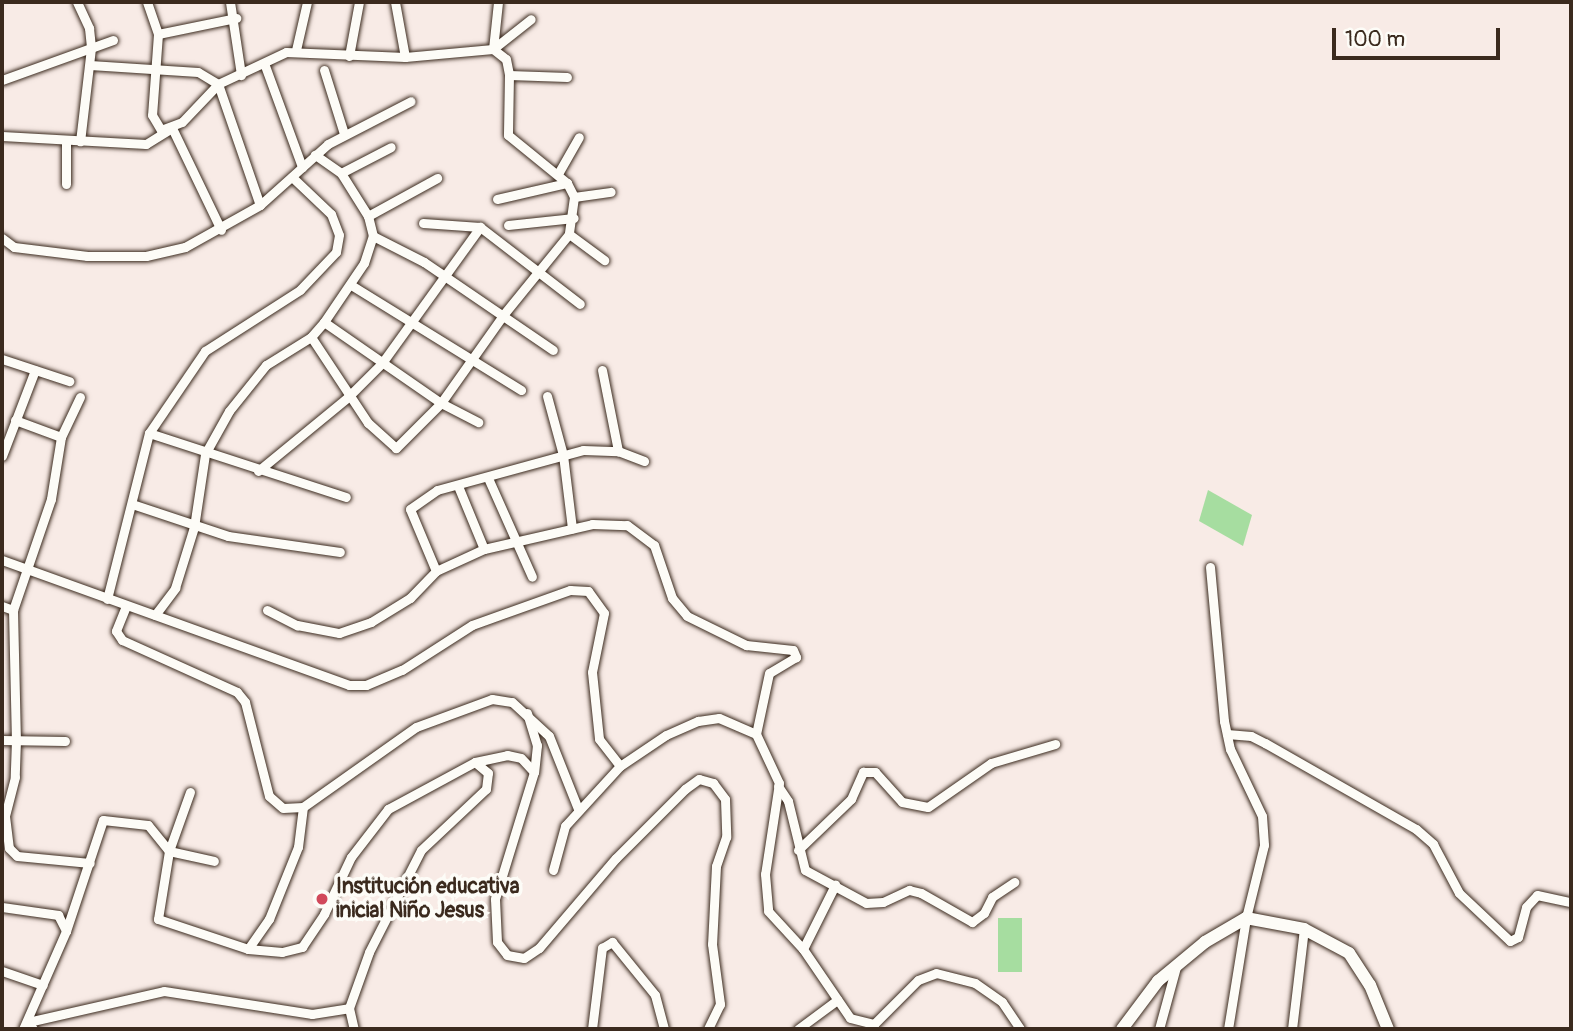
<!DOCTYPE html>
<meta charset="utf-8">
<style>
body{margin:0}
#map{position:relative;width:1573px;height:1031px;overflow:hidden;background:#f8ebe6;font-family:Pangolin,sans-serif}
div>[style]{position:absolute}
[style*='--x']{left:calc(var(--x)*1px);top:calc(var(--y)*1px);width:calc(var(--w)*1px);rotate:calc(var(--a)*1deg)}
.green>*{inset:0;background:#a6dda0;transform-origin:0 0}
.roads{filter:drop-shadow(0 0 2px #3b2a1e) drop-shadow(0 0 2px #3b2a1e)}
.street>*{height:9px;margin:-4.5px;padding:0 4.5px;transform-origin:4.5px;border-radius:4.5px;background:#fdfcf7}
.secondary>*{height:12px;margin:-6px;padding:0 6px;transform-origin:6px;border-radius:6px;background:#fdfcf7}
.dots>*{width:19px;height:19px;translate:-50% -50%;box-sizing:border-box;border:4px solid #fdfcf7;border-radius:50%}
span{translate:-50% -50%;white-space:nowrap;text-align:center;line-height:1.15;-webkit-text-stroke:7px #fdfcf7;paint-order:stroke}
.poi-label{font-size:21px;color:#3b2a1e;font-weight:700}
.left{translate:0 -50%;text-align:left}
.frame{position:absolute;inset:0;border:4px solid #3b2a1e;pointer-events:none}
.scale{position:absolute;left:1332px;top:28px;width:168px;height:32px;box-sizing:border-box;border:4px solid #3b2a1e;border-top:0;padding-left:9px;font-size:21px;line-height:24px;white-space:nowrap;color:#3b2a1e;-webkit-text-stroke:5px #fdfcf7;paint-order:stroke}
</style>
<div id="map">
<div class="green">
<i style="clip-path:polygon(1208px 490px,1252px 515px,1243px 546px,1199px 521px)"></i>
<i style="left:998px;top:918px;width:24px;height:54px"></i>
</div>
<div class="roads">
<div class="street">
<i style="--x:77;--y:2;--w:29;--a:65"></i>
<i style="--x:89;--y:28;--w:20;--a:84"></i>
<i style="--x:91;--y:48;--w:94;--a:96.7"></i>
<i style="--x:147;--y:2;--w:34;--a:71"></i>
<i style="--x:158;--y:34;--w:81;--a:94.2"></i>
<i style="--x:152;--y:115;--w:17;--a:59"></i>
<i style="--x:161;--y:130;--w:22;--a:-21"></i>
<i style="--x:182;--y:122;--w:52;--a:-46.5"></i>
<i style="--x:218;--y:84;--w:75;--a:-25.2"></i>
<i style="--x:286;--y:52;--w:119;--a:2.4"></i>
<i style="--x:405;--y:57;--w:88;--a:-5.2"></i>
<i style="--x:493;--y:49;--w:16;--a:38"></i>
<i style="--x:506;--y:59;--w:16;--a:79"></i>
<i style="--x:509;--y:75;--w:60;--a:91"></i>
<i style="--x:508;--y:135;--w:76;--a:39.1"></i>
<i style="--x:567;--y:183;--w:16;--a:63"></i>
<i style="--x:574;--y:197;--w:37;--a:98"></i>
<i style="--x:569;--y:234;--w:103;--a:129.1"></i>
<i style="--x:504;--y:314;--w:109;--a:125.3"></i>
<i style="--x:441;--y:403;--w:64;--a:135"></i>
<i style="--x:396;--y:448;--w:38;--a:-138"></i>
<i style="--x:368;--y:423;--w:103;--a:-123.5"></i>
<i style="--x:230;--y:2;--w:74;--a:81.4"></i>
<i style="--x:395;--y:2;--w:56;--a:79.7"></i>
<i style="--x:158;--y:34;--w:80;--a:-11.6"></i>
<i style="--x:493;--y:49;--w:48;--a:-38.3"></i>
<i style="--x:493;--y:49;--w:47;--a:-83.9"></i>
<i style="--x:296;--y:50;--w:49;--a:-77.1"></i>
<i style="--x:349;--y:56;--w:55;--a:-79.5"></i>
<i style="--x:264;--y:63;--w:111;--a:69.9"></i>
<i style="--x:90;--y:65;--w:108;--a:3.7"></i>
<i style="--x:198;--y:72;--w:23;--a:31"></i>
<i style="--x:218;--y:84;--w:128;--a:70.9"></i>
<i style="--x:324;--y:70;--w:67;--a:72.6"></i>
<i style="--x:509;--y:75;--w:58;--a:2"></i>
<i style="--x:2;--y:80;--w:118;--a:-19.8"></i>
<i style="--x:2;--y:136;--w:144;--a:3.2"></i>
<i style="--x:146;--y:144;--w:31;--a:-32"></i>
<i style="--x:172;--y:128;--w:113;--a:64.3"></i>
<i style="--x:559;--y:172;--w:40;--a:-60.3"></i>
<i style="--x:341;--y:173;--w:56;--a:-27.5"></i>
<i style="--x:292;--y:177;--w:54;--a:43.5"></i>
<i style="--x:331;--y:214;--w:22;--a:69"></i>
<i style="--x:339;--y:235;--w:17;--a:100"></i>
<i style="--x:336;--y:252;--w:52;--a:133.5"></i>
<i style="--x:300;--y:290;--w:113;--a:147.3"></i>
<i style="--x:205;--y:351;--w:99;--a:124.3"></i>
<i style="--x:149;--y:433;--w:207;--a:18"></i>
<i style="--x:66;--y:184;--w:43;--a:-90"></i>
<i style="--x:574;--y:197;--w:37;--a:-8"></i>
<i style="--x:497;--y:199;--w:72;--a:-12.9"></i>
<i style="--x:368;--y:216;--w:79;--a:-28.8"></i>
<i style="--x:423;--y:223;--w:57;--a:4"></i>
<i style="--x:480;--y:227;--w:126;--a:37.6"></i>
<i style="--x:508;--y:225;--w:66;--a:-6.1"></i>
<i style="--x:569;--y:234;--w:44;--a:36.6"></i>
<i style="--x:373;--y:236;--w:57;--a:27"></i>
<i style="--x:424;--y:262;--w:156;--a:34.3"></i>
<i style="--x:2;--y:238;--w:15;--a:37"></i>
<i style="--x:14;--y:247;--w:74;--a:7"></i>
<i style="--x:87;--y:256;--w:59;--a:0"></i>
<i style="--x:146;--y:256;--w:40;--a:-13"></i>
<i style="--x:185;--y:247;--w:86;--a:-29.2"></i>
<i style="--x:260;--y:205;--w:91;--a:-41.9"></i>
<i style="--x:328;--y:144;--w:93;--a:-27.4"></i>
<i style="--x:351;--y:285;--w:200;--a:31.7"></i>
<i style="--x:324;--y:322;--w:142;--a:34.7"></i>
<i style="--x:441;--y:403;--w:42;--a:27.2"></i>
<i style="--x:2;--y:359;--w:71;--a:18.2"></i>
<i style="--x:602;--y:370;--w:83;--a:78.8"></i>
<i style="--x:547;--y:396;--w:61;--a:74.8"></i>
<i style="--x:563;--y:455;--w:74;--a:83"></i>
<i style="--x:80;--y:397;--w:44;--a:115.4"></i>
<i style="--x:61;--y:437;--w:63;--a:99.2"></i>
<i style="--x:51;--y:499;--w:117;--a:108.9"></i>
<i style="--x:13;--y:610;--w:130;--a:88.7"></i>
<i style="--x:16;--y:740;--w:37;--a:92"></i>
<i style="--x:15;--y:777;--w:40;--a:104.4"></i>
<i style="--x:5;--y:816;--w:32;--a:83"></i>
<i style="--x:9;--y:848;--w:11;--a:45"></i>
<i style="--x:17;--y:856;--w:73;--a:5.5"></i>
<i style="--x:15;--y:420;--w:49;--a:20.3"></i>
<i style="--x:2;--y:456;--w:92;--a:-69"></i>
<i style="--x:258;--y:471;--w:117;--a:-39.4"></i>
<i style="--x:348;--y:397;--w:48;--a:-45"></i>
<i style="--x:382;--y:363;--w:168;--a:-54.2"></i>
<i style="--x:488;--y:478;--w:108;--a:66"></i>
<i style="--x:458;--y:486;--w:68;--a:67.6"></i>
<i style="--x:132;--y:504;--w:101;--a:18.4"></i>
<i style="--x:228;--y:536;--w:113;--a:8.1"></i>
<i style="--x:2;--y:560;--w:369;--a:19.8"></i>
<i style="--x:349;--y:685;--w:17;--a:0"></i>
<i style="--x:366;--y:685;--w:39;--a:-23"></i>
<i style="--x:402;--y:670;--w:83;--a:-32.7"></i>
<i style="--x:472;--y:625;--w:104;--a:-19.7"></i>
<i style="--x:570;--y:590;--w:18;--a:3"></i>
<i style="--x:588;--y:591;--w:27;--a:54"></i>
<i style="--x:604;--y:613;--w:60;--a:101.5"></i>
<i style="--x:592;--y:672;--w:67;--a:84"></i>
<i style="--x:599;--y:739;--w:34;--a:52"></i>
<i style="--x:1210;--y:567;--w:155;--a:84.8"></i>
<i style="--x:1224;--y:721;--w:29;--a:78"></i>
<i style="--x:1230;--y:749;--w:74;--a:64.5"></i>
<i style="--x:1262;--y:816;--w:29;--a:86"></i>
<i style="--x:1264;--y:845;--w:75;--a:103.9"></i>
<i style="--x:1246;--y:918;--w:112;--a:99.2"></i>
<i style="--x:436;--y:571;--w:67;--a:-112.8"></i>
<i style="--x:410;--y:509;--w:33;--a:-35"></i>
<i style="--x:437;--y:490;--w:151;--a:-15.3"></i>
<i style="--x:583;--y:450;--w:35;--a:2"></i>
<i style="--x:618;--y:451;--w:28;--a:21"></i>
<i style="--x:107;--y:599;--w:171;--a:-75.8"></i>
<i style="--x:2;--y:606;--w:12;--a:20"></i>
<i style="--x:126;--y:606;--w:27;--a:112"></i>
<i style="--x:116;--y:631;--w:11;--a:56"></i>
<i style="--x:122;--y:640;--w:126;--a:24.3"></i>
<i style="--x:237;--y:692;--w:13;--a:51"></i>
<i style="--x:245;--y:702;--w:97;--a:75.7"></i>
<i style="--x:269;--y:796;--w:18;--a:41"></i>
<i style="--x:283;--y:808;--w:20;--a:-3"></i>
<i style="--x:267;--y:610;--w:34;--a:27"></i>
<i style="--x:297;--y:625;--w:43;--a:10.8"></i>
<i style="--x:339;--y:633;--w:34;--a:-19"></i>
<i style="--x:371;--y:622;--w:46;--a:-31.6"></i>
<i style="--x:410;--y:598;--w:37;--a:-46"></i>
<i style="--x:436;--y:571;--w:53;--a:-24.6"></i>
<i style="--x:484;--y:549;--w:111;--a:-13"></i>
<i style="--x:592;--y:524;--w:35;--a:2"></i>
<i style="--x:627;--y:525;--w:34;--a:37"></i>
<i style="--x:654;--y:545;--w:56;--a:71.2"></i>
<i style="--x:672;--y:598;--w:23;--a:50"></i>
<i style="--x:687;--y:616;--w:66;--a:26.2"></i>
<i style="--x:746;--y:645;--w:47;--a:6.1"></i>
<i style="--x:793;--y:650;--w:8;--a:67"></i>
<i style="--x:796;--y:657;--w:31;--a:149"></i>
<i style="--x:769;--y:673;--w:62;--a:102"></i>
<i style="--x:155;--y:615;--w:34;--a:-53"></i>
<i style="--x:175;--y:588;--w:64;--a:-72.7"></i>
<i style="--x:194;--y:527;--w:74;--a:-81.4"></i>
<i style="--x:205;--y:454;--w:49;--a:-60.8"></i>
<i style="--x:229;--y:411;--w:59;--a:-51.2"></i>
<i style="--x:266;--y:365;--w:53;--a:-31.9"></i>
<i style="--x:311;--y:337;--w:20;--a:-49"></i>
<i style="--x:324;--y:322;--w:71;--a:-55.9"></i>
<i style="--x:364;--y:263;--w:28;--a:-72"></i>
<i style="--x:373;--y:236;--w:21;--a:-104"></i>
<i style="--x:368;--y:216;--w:51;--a:-122.1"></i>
<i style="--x:341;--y:173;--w:32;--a:-145"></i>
<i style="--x:527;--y:713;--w:34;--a:73"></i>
<i style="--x:537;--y:745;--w:27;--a:96"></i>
<i style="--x:534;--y:772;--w:133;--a:107.1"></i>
<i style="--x:495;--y:899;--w:43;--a:87.3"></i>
<i style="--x:497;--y:942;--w:16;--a:52"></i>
<i style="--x:507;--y:955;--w:17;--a:10"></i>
<i style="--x:524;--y:958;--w:18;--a:-34"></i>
<i style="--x:539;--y:948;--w:118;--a:-49.5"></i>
<i style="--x:616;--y:858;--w:98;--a:-45"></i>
<i style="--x:685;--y:789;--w:17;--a:-36"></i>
<i style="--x:699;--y:779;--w:15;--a:16"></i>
<i style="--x:713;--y:783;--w:20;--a:53"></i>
<i style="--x:725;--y:799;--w:38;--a:88"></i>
<i style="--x:726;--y:837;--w:31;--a:109"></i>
<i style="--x:716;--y:866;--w:78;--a:92.9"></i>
<i style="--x:712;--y:944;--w:61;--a:82.4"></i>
<i style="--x:720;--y:1004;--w:28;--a:116"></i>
<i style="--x:1227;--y:734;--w:24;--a:5"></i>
<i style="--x:1251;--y:736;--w:16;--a:27"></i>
<i style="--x:1265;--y:743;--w:174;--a:29.7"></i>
<i style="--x:1416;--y:829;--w:23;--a:41"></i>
<i style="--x:1433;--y:844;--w:55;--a:62"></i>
<i style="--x:1459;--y:893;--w:70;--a:43.3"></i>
<i style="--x:1510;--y:941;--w:9;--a:-27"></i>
<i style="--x:1518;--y:937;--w:31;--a:-75"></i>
<i style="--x:1526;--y:907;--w:16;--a:-47"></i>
<i style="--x:1537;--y:895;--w:35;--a:12"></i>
<i style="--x:2;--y:740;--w:63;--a:0.9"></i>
<i style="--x:778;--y:786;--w:18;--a:56"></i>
<i style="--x:788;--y:801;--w:71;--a:76.2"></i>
<i style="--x:805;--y:870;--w:69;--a:28.4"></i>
<i style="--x:866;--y:903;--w:17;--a:-3"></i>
<i style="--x:883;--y:902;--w:29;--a:-25"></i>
<i style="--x:909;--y:890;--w:12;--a:14"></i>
<i style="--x:921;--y:893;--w:59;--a:29.6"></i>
<i style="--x:972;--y:922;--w:15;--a:-37"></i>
<i style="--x:984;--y:913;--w:18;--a:-63"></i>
<i style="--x:992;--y:897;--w:27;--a:-34"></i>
<i style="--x:190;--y:792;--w:63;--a:109.6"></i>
<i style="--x:169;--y:851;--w:69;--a:99.2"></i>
<i style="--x:158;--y:919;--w:95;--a:18.4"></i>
<i style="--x:248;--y:949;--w:34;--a:5"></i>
<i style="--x:282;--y:952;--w:21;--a:-14"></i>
<i style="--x:302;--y:947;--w:40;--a:-56"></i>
<i style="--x:324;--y:914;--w:63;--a:-64.7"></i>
<i style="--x:351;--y:857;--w:61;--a:-52.4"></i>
<i style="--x:388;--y:809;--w:99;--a:-28.4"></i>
<i style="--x:475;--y:762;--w:33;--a:-12"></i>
<i style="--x:507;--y:755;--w:14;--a:12"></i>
<i style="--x:521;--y:758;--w:19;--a:47"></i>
<i style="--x:798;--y:850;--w:74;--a:-43.9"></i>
<i style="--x:851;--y:799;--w:30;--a:-66"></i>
<i style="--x:863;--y:772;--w:12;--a:0"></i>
<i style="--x:875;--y:772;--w:40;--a:48"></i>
<i style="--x:902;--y:802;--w:26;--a:11"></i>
<i style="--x:928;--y:807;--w:77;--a:-34.9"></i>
<i style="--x:991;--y:763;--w:67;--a:-16.5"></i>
<i style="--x:553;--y:870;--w:46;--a:-74.7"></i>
<i style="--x:565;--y:826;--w:81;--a:-47.5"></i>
<i style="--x:620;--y:766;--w:55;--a:-34"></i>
<i style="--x:666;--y:735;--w:35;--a:-24"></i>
<i style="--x:698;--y:721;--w:21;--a:-8"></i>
<i style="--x:719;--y:718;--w:40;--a:23.4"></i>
<i style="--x:756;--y:734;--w:54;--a:64.9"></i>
<i style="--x:779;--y:783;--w:92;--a:98.7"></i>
<i style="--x:765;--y:874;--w:37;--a:85"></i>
<i style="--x:768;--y:911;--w:52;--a:47.4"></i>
<i style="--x:803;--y:949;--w:83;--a:55.7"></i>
<i style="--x:850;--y:1018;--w:25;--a:14"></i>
<i style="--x:874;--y:1024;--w:62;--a:-45"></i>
<i style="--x:918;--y:980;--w:19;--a:-21"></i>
<i style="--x:936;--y:973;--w:40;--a:14.4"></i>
<i style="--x:975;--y:983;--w:33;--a:35"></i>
<i style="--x:1002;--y:1002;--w:32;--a:56"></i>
<i style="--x:2;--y:907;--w:57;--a:8.1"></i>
<i style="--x:58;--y:915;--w:18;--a:63"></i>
<i style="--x:66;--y:931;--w:107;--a:113.7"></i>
<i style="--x:66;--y:931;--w:117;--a:-71.6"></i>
<i style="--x:103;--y:820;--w:45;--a:6.3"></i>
<i style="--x:148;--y:825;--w:33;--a:51"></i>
<i style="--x:169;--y:851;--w:46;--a:12.5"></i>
<i style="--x:248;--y:949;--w:37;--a:-55"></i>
<i style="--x:269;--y:919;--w:78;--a:-68.1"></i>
<i style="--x:298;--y:847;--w:40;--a:-82.9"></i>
<i style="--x:303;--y:807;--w:138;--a:-35.3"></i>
<i style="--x:416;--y:727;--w:81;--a:-20.2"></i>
<i style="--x:492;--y:699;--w:20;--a:9"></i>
<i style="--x:512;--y:702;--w:50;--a:42.6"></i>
<i style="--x:549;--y:736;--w:79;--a:68.3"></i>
<i style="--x:803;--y:949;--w:72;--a:-63.4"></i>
<i style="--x:2;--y:971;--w:43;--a:18.9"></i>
<i style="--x:349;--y:1008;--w:22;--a:77"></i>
<i style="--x:33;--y:1029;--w:9;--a:-126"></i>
<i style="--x:28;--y:1022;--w:139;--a:-12.8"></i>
<i style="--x:164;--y:991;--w:150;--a:8.8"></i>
<i style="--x:312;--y:1014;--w:37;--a:-9"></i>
<i style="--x:349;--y:1008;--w:59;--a:-70.3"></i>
<i style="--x:369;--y:952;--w:114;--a:-63"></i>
<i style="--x:421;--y:850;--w:89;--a:-43.2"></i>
<i style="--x:486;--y:789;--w:16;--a:-83"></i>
<i style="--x:488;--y:773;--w:17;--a:-140"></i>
<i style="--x:592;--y:1029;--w:82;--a:-83"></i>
<i style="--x:602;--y:948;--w:12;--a:-31"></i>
<i style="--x:612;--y:942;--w:68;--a:50.9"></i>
<i style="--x:655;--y:995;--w:35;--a:75"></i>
<i style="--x:798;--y:1029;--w:49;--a:-36.6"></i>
<i style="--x:1159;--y:1029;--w:64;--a:-74.7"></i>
<i style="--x:1292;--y:1029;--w:101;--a:-83.2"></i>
</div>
<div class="secondary">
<i style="--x:1122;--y:1029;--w:60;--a:-53.1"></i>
<i style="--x:1158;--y:981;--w:61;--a:-39.7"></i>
<i style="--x:1205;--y:942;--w:48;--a:-30.3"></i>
<i style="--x:1246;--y:918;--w:59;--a:10.7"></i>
<i style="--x:1304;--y:929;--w:51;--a:28.1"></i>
<i style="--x:1349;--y:953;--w:38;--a:57"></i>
<i style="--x:1370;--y:985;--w:48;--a:67.8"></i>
</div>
</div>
<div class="dots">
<i style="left:322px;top:899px;background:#d1495b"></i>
</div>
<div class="poi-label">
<span class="left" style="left:336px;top:899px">Institución educativa<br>inicial Niño Jesus</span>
</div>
<div class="frame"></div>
<div class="scale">100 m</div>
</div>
